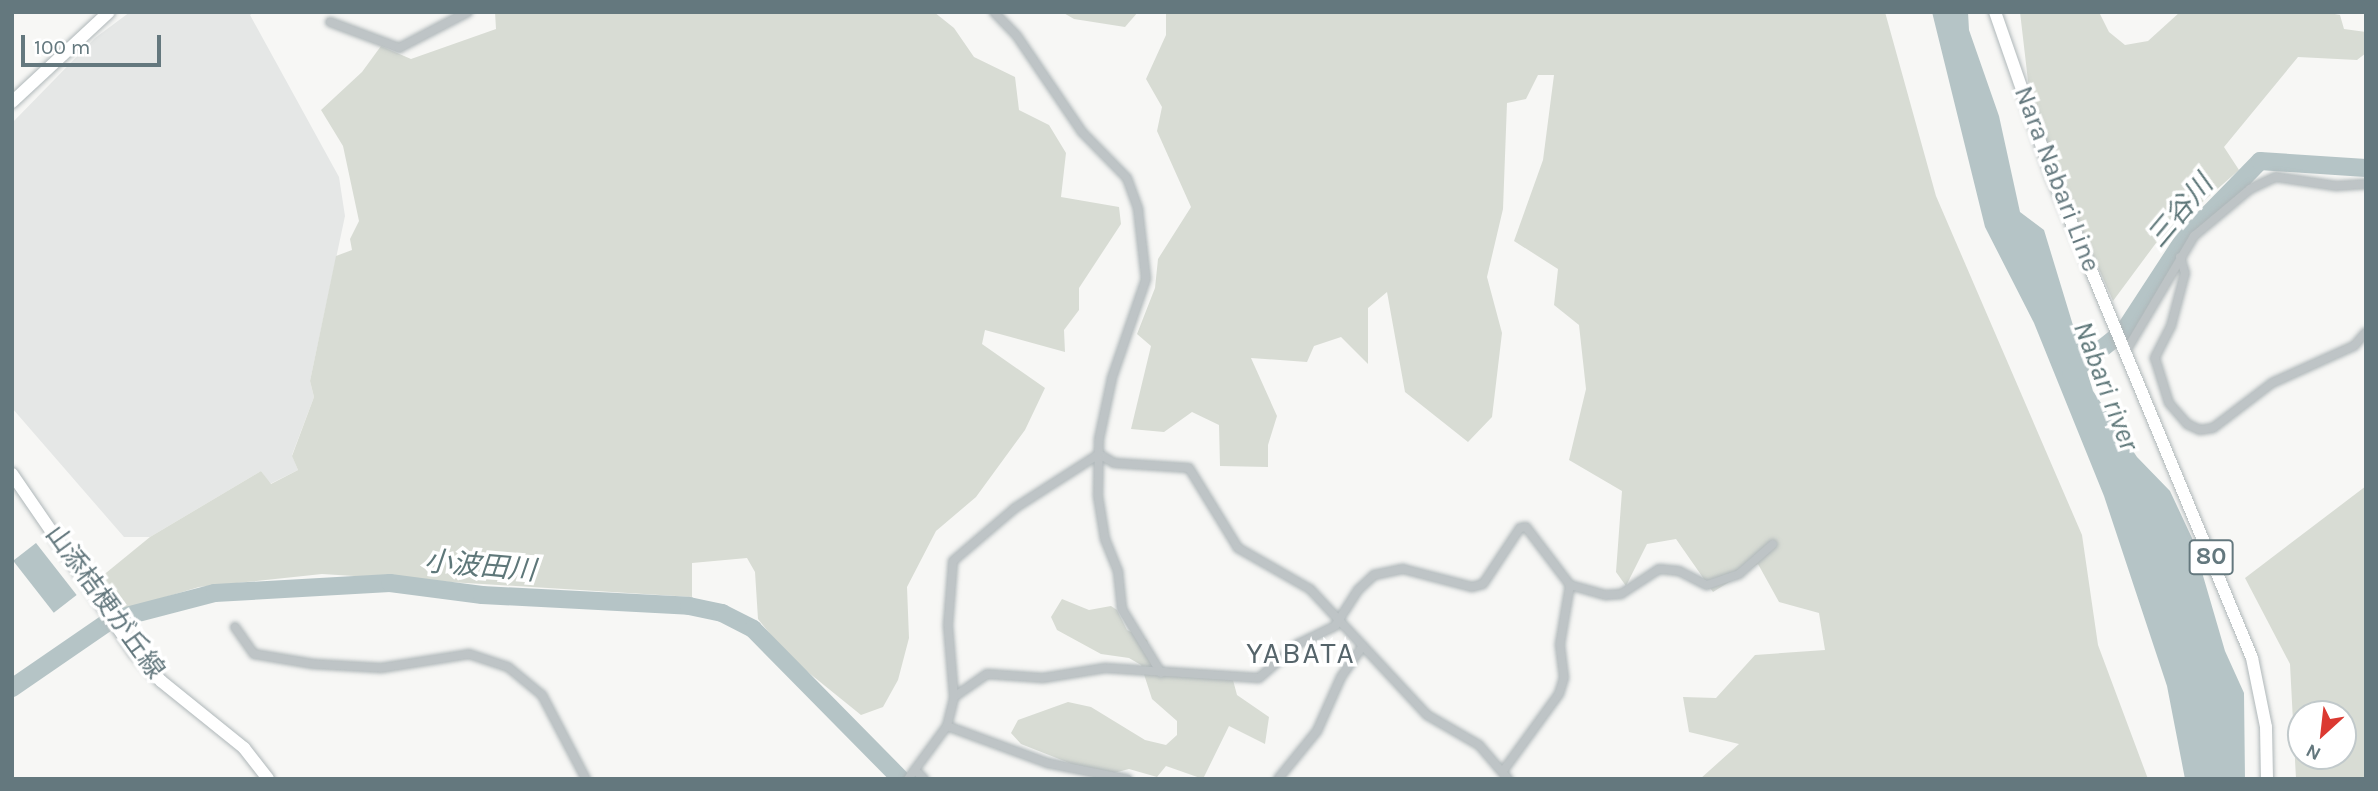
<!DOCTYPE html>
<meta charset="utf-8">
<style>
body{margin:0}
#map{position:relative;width:2378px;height:791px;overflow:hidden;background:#f7f7f5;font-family:Karla,"Noto Sans JP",sans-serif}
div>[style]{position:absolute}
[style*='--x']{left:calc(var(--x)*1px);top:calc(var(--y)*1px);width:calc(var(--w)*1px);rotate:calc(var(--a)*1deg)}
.built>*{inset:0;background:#e5e7e6}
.green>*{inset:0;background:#d8dcd4}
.water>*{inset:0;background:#b5c4c6;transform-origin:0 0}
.river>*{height:18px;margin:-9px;padding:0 9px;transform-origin:9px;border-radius:9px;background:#b5c4c6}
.roads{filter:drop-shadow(0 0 2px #afb7b9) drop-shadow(0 0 2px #afb7b9)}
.street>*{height:8px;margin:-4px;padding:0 4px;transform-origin:4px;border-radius:4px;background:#bec4c6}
.secondary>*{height:12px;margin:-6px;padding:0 6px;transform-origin:6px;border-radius:6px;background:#fff}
.primary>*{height:12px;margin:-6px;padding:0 6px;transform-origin:6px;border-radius:6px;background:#fff}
span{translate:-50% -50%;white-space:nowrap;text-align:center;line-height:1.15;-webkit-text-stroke:7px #fff;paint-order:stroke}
.shield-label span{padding:2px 5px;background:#fff;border:2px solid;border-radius:5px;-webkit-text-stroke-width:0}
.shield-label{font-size:24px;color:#64787e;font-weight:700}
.street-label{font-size:26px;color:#64787e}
.water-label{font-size:28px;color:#5e7779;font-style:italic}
.quarter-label{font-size:30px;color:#55646a;letter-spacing:2px}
.frame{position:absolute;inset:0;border:14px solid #64787e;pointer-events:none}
.north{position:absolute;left:2287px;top:700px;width:70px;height:70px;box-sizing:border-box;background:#fff;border:2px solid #c1c9cb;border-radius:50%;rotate:207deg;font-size:19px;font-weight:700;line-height:28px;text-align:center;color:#64787e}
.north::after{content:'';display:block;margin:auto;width:24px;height:32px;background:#db3931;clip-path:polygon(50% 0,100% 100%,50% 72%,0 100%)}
.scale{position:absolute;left:21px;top:35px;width:140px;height:32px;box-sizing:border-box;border:4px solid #64787e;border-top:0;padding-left:9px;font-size:21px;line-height:24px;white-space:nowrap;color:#64787e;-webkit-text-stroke:5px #fff;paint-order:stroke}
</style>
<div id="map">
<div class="built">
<i style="clip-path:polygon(130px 12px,254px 12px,250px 15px,339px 177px,345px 216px,310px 381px,314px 397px,292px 455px,298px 470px,270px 484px,261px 471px,150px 537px,124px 537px,12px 408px,12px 123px,95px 38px)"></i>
</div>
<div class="green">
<i style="clip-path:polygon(495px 12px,934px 12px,954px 28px,974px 57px,1015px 77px,1019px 110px,1049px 125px,1066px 153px,1061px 197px,1119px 207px,1121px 224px,1079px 288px,1079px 310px,1064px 330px,1065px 352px,985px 330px,982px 344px,1045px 388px,1025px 430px,976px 497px,936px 531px,907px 587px,909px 638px,898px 680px,883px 707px,861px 715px,788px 656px,758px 619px,755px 572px,747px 558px,692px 563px,692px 597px,322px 574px,199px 587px,122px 610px,101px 577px,150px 537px,261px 471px,271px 484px,298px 470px,292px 456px,314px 397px,310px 381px,336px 256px,352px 250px,350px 239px,359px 221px,343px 146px,321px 110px,362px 72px,381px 46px,411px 59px,496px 29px)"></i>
<i style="clip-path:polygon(1062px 12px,1138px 12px,1125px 27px,1074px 19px)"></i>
<i style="clip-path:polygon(1166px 12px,1885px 12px,1936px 196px,2082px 535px,2098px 645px,2148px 779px,1700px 779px,1739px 744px,1689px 732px,1683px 697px,1716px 698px,1755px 655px,1825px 650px,1819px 613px,1779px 602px,1758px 564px,1713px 592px,1676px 539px,1647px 544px,1626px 586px,1616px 572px,1622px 491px,1569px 460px,1586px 389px,1579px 325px,1554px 305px,1558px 269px,1514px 241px,1543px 160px,1554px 75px,1538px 75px,1526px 99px,1507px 103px,1503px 209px,1487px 277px,1502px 333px,1492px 417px,1468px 442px,1405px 392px,1387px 292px,1368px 308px,1368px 364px,1341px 337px,1314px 346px,1307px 362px,1251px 358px,1277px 416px,1268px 445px,1268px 467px,1220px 466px,1219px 425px,1192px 412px,1164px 432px,1131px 429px,1151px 346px,1137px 334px,1155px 288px,1158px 259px,1191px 207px,1157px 131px,1162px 107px,1146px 79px,1166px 35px)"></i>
<i style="clip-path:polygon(2020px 12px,2099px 12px,2109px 32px,2125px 45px,2148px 41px,2180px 12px,2324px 12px,2340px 15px,2344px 29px,2366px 32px,2366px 53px,2357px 60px,2298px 57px,2224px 147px,2239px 170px,2156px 243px,2113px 301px,2050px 157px,2028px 81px)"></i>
<i style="clip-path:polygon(evenodd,2366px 486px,2366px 779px,2296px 779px,2290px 664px,2245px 578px,2366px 486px,2343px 714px,2343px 756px,2301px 756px,2301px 714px,2343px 714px)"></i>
<i style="clip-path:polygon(1062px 599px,1089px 610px,1111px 606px,1117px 610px,1127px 630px,1147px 640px,1155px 668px,1160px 672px,1233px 680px,1237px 695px,1269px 717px,1265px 744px,1229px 726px,1203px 779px,1166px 766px,1157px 777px,1129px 769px,1110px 774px,1087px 770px,1021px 744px,1011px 733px,1018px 720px,1068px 702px,1091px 707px,1145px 740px,1166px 745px,1177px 735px,1177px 721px,1152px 699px,1141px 665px,1129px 658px,1101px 654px,1057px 630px,1051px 617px)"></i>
</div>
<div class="water">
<i style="clip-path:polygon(1932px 12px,1968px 12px,1969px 30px,1999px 116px,2020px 212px,2044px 230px,2093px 391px,2137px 457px,2170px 491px,2192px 538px,2225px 651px,2244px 693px,2245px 779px,2185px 779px,2167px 686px,2104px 496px,2034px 323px,1985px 227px)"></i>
<i style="left:36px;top:543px;width:66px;height:29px;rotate:52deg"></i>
</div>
<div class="river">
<i style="--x:2071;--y:373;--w:68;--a:-38.4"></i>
<i style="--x:2124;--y:331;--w:110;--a:-56.9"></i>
<i style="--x:2184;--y:239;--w:109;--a:-45.7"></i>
<i style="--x:2260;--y:161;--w:106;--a:3.8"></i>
<i style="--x:12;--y:688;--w:120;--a:-34.5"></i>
<i style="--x:111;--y:620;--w:107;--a:-14.6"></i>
<i style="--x:215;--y:593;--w:175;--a:-3.3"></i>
<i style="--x:390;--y:583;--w:93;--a:7.4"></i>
<i style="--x:482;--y:595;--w:207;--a:3"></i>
<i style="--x:689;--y:606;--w:34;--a:12"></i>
<i style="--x:722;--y:613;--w:35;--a:27"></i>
<i style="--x:753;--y:629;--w:211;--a:45.4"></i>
</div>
<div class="roads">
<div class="street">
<i style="--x:994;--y:12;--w:33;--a:46"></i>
<i style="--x:1017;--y:36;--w:116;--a:55.9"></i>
<i style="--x:1082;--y:132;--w:64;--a:45.6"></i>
<i style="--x:1127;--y:178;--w:33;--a:70"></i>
<i style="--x:1138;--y:209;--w:70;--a:83.5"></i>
<i style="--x:1146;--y:279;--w:105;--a:109"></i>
<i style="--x:1112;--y:378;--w:62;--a:102"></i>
<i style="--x:1099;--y:439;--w:57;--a:91"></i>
<i style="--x:1098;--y:496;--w:44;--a:80.8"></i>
<i style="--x:1105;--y:539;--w:35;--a:68"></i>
<i style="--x:1118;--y:571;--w:38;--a:84"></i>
<i style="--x:1122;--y:609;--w:75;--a:58.6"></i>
<i style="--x:330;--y:22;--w:74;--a:20.6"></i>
<i style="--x:399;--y:48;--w:78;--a:-27.6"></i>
<i style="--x:2180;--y:257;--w:17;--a:73"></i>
<i style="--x:2185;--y:273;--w:55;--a:104.8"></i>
<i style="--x:2171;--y:326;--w:36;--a:117"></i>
<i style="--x:2155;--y:358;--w:47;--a:72.7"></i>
<i style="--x:2169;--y:403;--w:28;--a:49"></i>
<i style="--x:2187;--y:424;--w:14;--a:25"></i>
<i style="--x:2200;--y:430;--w:13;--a:-9"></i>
<i style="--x:2213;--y:428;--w:74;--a:-37.3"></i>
<i style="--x:2272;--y:383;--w:90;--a:-24.3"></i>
<i style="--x:2354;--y:346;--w:18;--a:-49"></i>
<i style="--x:2126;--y:351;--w:134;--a:-59.4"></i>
<i style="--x:2194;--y:236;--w:73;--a:-40"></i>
<i style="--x:2250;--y:189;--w:29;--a:-25"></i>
<i style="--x:2276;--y:177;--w:61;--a:8.5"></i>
<i style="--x:2336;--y:186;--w:30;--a:-4"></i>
<i style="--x:1099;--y:454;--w:17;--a:31"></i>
<i style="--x:1114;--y:463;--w:75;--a:3.8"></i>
<i style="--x:1189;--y:468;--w:94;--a:58.5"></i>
<i style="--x:1238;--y:548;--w:83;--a:29.7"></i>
<i style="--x:1310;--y:589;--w:172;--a:47.1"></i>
<i style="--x:1427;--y:715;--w:60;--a:30"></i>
<i style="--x:1479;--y:745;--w:45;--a:49.5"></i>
<i style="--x:235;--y:627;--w:33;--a:55"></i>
<i style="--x:254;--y:654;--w:60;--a:9.6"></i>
<i style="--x:313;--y:664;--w:68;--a:3.4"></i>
<i style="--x:381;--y:668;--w:89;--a:-9"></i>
<i style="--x:469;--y:654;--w:41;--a:18.4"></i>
<i style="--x:508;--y:667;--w:44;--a:39.5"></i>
<i style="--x:542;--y:695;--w:95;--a:62.4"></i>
<i style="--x:954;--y:697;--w:40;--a:-34.9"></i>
<i style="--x:987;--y:674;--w:56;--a:4.1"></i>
<i style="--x:1043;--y:678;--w:63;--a:-9.2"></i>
<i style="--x:1105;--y:668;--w:154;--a:3.7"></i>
<i style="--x:1259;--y:678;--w:52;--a:-41.1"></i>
<i style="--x:1298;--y:644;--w:41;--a:-25.9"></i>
<i style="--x:1335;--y:626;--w:43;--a:-57.4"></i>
<i style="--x:1358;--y:590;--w:22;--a:-43"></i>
<i style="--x:1374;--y:575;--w:30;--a:-12"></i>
<i style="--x:1403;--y:569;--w:71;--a:14.6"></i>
<i style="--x:1472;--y:587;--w:11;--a:-15"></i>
<i style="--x:1483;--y:584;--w:67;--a:-56.5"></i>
<i style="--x:1520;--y:528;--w:6;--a:-9"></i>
<i style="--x:1526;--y:527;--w:73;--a:52.8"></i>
<i style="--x:1570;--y:585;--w:37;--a:16"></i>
<i style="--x:1606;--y:595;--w:15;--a:-4"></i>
<i style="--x:1621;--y:594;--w:45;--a:-33.3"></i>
<i style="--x:1659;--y:569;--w:20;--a:6"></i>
<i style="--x:1679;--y:571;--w:31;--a:27"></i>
<i style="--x:1707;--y:585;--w:34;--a:-19"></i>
<i style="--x:1739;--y:574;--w:45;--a:-41.4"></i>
<i style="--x:947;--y:726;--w:107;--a:20.3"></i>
<i style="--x:1047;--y:763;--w:82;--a:11.3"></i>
<i style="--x:915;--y:770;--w:13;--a:45"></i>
<i style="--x:1503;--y:771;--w:95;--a:-54"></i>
<i style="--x:1559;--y:694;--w:17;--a:-73"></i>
<i style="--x:1564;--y:678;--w:34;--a:-97"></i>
<i style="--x:1560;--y:644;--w:60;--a:-80.4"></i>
<i style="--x:908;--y:779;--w:66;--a:-53.7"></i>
<i style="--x:947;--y:726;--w:30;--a:-76"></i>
<i style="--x:954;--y:697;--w:72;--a:-94.8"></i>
<i style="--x:948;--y:625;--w:64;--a:-85.5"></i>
<i style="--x:953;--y:561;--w:82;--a:-40.5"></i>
<i style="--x:1015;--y:508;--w:100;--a:-32.7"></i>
<i style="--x:1278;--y:779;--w:62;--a:-50.9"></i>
<i style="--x:1317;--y:731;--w:59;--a:-66"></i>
<i style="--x:1341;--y:677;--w:38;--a:-55"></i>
</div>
<div class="secondary">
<i style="--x:12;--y:102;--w:132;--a:-42.9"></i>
<i style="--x:12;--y:474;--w:217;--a:55.5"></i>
<i style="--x:135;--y:653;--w:38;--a:47"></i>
<i style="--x:161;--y:681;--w:107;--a:38.9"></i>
<i style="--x:244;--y:748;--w:39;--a:52"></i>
</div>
<div class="primary">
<i style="--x:1995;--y:12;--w:174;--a:70.8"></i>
<i style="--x:2052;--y:176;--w:522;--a:67.46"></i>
<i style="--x:2252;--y:658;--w:70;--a:78.5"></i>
<i style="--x:2266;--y:727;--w:52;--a:88.9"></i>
</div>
</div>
<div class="shield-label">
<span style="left:2211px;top:557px">80</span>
</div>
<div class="street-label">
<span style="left:2057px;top:179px;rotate:69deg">Nara Nabari Line</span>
<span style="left:105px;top:602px;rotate:54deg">山添桔梗が丘線</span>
</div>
<div class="water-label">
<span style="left:2180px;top:211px;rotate:-50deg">三谷川</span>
<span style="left:2106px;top:386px;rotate:69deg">Nabari river</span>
<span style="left:480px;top:566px;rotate:5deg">小波田川</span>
</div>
<div class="quarter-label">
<span style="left:1301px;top:653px">YABATA</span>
</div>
<div class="frame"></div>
<div class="north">N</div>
<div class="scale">100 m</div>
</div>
